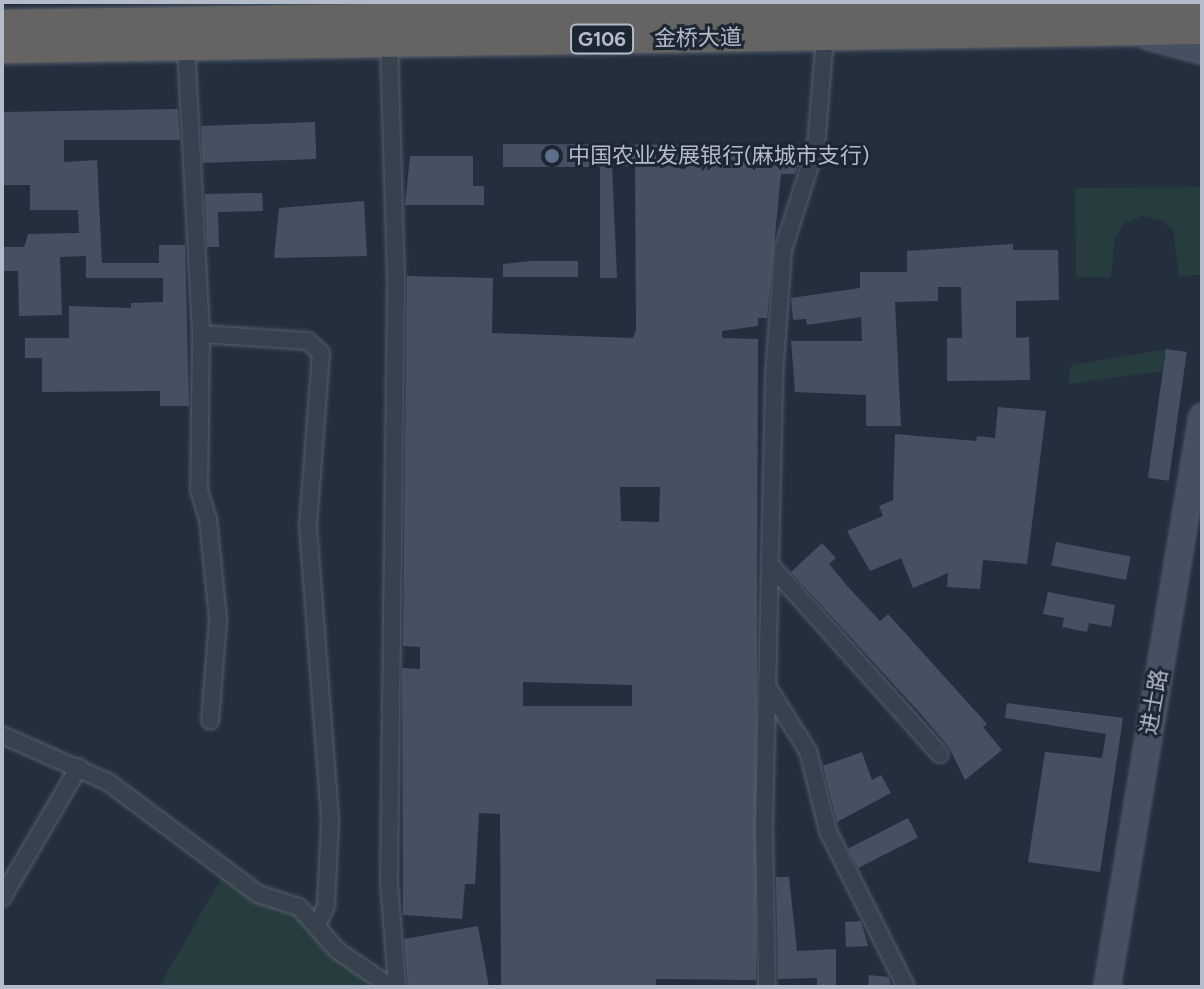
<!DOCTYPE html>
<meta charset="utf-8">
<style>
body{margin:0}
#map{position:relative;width:1204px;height:989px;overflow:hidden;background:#242f3e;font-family:Figtree,"Noto Sans SC",sans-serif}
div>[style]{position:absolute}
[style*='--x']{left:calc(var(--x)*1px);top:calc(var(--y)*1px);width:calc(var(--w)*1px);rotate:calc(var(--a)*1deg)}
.green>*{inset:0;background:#263c3f}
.building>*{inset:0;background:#455162;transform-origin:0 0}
.roads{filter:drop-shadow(0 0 2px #565f6c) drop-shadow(0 0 2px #565f6c)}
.minor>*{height:16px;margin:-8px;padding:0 8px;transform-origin:8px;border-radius:8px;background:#38414e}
.secondary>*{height:24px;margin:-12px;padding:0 12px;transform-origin:12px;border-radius:12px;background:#465061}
.trunk>*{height:28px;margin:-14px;padding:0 14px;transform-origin:14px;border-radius:14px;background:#656462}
.dots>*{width:22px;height:22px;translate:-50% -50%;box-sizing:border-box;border:4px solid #1d2633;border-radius:50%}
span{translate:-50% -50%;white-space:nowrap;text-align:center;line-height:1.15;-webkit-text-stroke:6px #1d2633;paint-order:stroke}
.shield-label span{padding:2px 6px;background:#1d2633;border:2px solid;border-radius:6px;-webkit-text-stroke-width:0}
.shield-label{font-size:20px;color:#b4bcc9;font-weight:700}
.street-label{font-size:22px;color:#b4bcc9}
.poi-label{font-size:22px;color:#b4bcc9}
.left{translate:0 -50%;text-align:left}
.frame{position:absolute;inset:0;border:4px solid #b4bcc9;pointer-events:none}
</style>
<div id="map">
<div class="green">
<i style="clip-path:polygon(1202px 187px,1202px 275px,1179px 276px,1173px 230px,1163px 221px,1142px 216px,1125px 223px,1115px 236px,1111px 277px,1076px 277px,1075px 188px)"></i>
<i style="clip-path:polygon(1166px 349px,1162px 371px,1068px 384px,1071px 365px)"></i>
<i style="clip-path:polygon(224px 873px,293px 908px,384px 987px,159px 987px)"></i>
</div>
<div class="building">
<i style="clip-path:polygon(178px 109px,180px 140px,64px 140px,64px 162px,97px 160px,102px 263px,159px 263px,159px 245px,185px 245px,189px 406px,160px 406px,160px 391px,42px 392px,42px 358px,25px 358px,25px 338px,69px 338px,69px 306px,131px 308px,131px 303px,163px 302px,163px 278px,86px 278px,86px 256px,60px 257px,62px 315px,19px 316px,18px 271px,2px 271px,2px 247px,24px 247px,28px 234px,79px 233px,78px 210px,30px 210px,30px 185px,2px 185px,2px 112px)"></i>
<i style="left:315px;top:122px;width:37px;height:114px;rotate:88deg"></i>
<i style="clip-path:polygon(evenodd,503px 144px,798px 145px,803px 151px,795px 174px,781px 174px,767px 318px,758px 318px,758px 326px,722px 331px,722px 338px,758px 339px,756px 980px,656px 979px,656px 987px,501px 987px,500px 814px,479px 813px,475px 884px,465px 884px,462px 919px,403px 915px,402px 668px,420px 669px,420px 647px,403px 646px,407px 276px,493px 278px,492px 333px,633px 338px,636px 330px,635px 166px,612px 166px,617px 278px,600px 278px,600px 167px,503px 167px,503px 144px,620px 487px,660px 487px,659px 522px,621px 521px,620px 487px,503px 144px,523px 682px,632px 685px,632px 706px,523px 706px,523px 682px)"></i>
<i style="clip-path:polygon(410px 156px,473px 156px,473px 186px,484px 186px,484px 205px,405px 205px)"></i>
<i style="clip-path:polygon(262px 193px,263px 211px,218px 212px,219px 247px,207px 247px,205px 194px)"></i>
<i style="clip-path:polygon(364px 201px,367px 256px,274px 258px,279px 208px)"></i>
<i style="clip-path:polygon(1013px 244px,1013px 250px,1058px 250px,1059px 300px,1016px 301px,1016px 338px,1029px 337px,1030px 380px,947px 381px,947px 338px,962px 338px,961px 287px,938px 287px,938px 301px,895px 302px,901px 426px,866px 426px,866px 395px,795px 392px,791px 341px,862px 341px,861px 317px,807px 325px,806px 319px,793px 320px,791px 298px,860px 288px,860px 272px,907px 272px,907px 251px)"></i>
<i style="clip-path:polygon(531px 261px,578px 261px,578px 277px,503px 277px,503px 264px)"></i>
<i style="left:1166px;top:349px;width:21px;height:130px;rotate:8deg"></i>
<i style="clip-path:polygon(998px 407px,1046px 411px,1027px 564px,983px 560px,980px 589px,947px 587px,948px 573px,913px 588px,901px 558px,870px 571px,847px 531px,883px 516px,879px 506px,893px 500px,895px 434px,976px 441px,977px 436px,995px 438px)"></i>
<i style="left:1056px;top:542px;width:76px;height:24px;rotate:11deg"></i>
<i style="clip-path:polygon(822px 543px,836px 558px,829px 564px,849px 588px,880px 621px,888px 614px,987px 724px,983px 727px,1002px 750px,965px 780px,949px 747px,920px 713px,791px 572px)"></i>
<i style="clip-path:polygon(1048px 592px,1115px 605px,1111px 627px,1089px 623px,1087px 632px,1062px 627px,1064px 618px,1043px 614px)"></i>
<i style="clip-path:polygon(1007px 703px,1123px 718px,1100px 872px,1028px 862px,1045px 752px,1102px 758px,1106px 734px,1005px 718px)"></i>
<i style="clip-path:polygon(862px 752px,872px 780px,881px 775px,891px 793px,837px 822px,823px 766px)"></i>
<i style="left:908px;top:818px;width:22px;height:67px;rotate:63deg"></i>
<i style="clip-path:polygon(776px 877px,789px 877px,797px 951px,836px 949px,836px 987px,817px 987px,817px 978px,778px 979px)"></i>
<i style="clip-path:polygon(861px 921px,868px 946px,846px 947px,845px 922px)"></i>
<i style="clip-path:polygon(478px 926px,489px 987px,408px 987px,404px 939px)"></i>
<i style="clip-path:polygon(869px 975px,889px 977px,891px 987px,868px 987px)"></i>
</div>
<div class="roads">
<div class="minor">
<i style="--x:389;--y:43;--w:240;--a:88.3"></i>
<i style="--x:396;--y:283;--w:599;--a:90.67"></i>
<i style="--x:389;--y:882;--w:105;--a:85.6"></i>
<i style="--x:186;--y:46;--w:288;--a:87"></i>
<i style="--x:201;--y:334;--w:156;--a:90.7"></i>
<i style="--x:199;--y:490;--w:30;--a:73"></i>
<i style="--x:208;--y:519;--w:101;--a:84.3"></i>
<i style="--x:218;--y:620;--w:101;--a:94.5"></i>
<i style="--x:201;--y:334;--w:107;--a:3.7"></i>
<i style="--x:308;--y:341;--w:18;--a:43"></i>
<i style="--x:321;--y:353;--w:173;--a:94.3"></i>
<i style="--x:308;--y:526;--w:296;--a:85.7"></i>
<i style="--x:330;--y:821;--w:85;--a:92.7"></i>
<i style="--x:326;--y:906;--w:23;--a:115"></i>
<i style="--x:773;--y:568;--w:250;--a:48.1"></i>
<i style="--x:767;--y:686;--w:77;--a:57.8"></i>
<i style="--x:808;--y:751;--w:82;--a:76"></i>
<i style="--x:828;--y:831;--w:174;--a:63.4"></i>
<i style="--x:2;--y:735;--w:116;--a:23.9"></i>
<i style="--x:108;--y:782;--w:187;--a:36.7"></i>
<i style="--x:258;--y:894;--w:43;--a:17.6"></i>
<i style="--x:299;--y:907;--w:59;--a:48.4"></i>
<i style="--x:338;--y:951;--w:64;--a:34.2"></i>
<i style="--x:2;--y:898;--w:152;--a:-59.6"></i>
<i style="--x:767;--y:987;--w:162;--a:-91.1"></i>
<i style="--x:764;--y:825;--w:449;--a:-88.7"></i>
<i style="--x:774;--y:376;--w:126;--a:-85.9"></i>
<i style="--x:783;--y:250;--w:109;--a:-72.4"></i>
<i style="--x:816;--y:146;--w:110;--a:-85.3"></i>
</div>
<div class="secondary">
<i style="--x:1149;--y:37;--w:55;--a:14.8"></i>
<i style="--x:1107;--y:987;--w:578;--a:-80.54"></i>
</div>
<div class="trunk">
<i style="--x:2;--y:24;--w:1200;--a:-0.91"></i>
<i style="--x:2;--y:49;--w:1200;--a:-0.91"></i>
</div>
</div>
<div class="dots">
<i style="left:552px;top:156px;background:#5c6f8a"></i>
</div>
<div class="shield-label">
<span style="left:602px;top:39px">G106</span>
</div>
<div class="street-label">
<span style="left:698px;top:38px;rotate:-1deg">金桥大道</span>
<span style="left:1154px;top:702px;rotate:-80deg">进士路</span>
</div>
<div class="poi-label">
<span class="left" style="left:568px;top:156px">中国农业发展银行(麻城市支行)</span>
</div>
<div class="frame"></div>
</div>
